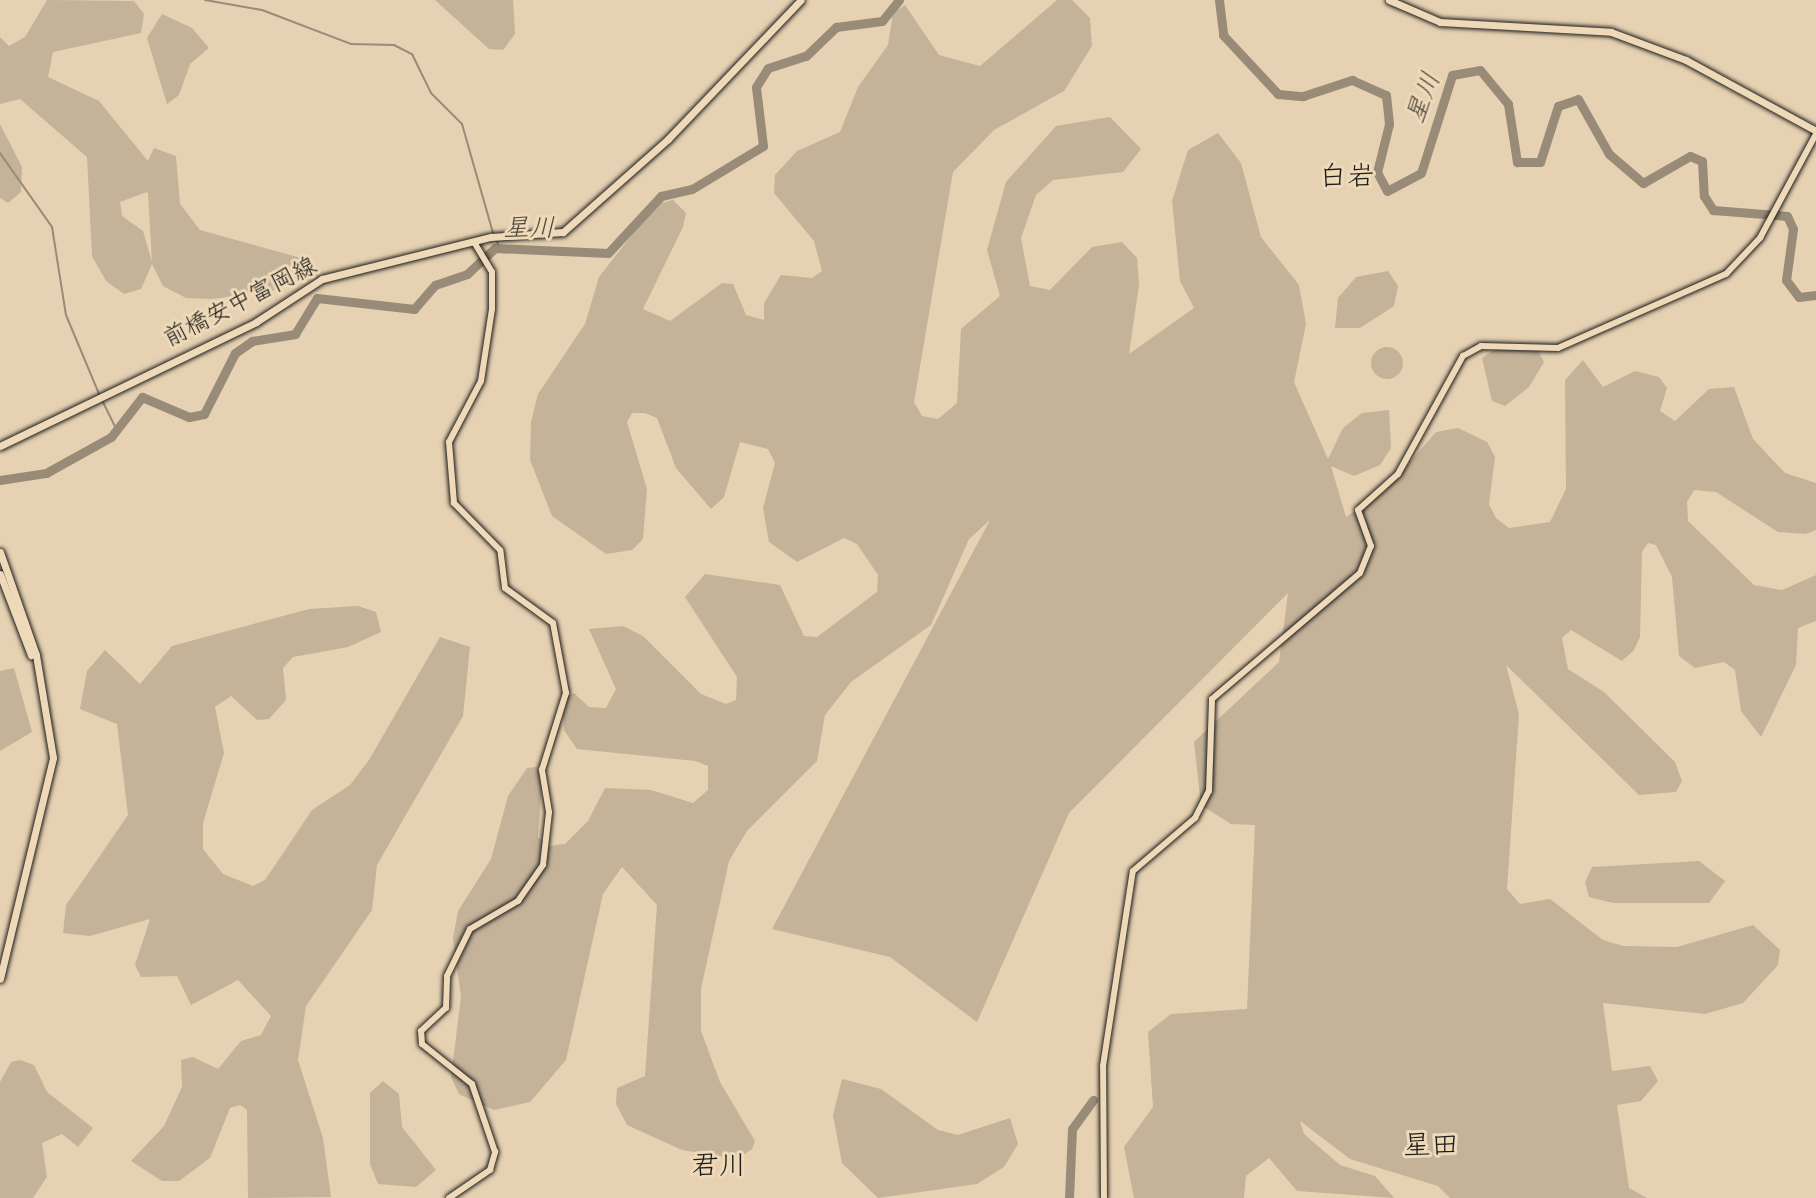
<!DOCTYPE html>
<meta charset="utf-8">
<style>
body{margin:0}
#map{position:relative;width:1816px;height:1198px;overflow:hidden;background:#e6d1b2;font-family:"Balsamiq Sans","Klee One",sans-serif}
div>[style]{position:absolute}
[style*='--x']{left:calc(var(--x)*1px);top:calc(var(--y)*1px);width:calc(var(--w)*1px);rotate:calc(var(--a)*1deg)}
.green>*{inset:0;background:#c4b399}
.round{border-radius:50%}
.stream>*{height:2px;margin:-1px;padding:0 1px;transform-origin:1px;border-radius:1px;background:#988b78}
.river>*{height:9px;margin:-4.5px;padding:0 4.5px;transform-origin:4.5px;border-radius:4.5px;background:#988b78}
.roads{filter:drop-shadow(0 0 2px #1c1c1c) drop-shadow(0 0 2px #1c1c1c)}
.minor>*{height:6px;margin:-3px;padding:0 3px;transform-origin:3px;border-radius:3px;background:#eed9b8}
.major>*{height:7px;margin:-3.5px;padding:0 3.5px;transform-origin:3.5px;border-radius:3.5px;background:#eed9b8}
span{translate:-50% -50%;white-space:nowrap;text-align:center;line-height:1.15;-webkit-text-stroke:6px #eed9b8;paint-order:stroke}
.street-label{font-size:24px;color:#1c1c1c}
.water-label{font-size:26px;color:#4e4841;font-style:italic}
.quarter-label{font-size:28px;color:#1c1c1c}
</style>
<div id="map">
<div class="green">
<i style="clip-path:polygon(evenodd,47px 0,134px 1px,144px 14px,141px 33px,53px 52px,48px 77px,99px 101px,148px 161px,154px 148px,176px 156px,180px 204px,200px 230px,301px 258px,304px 277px,272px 291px,212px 299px,186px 298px,163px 286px,152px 264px,141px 289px,124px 294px,106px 281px,92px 256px,87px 157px,20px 99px,0 104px,0 37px,9px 46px,25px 37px,47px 0,147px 192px,148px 193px,152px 262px,143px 231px,122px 216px,120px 202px,147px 192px)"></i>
<i style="clip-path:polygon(435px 0,513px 0,515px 34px,503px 50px,489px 49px)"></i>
<i style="clip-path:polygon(1057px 0,1072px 0,1090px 18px,1092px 46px,1064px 91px,994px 130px,953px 172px,914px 402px,922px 416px,938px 419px,957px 403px,961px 329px,1000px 296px,987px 250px,1006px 182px,1056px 126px,1110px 117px,1141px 149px,1123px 172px,1053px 180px,1036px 195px,1021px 238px,1030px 286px,1050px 290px,1092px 247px,1122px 242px,1137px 258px,1139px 285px,1129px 354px,1194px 308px,1180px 281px,1172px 201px,1188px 150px,1218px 133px,1241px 163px,1261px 237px,1299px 285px,1306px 324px,1294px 382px,1328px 459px,1343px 428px,1362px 413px,1389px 410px,1391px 448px,1380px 465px,1354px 476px,1331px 466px,1346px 517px,1385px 491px,1436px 432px,1458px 428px,1487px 442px,1495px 457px,1489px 504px,1496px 518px,1509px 528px,1550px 522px,1566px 489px,1565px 380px,1583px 360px,1603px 387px,1635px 371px,1659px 377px,1667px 388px,1660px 411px,1675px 421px,1709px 389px,1734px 387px,1753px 439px,1785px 473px,1816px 483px,1816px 530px,1806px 534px,1778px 532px,1716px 492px,1694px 490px,1687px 502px,1688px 521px,1754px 585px,1782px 590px,1816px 575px,1816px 621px,1798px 628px,1796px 665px,1761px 737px,1741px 711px,1735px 670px,1724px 662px,1695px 668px,1679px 656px,1672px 577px,1656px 545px,1648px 543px,1642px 552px,1640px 637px,1634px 650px,1622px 661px,1571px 630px,1562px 638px,1568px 669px,1604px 692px,1675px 762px,1682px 781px,1676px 792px,1639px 795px,1506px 665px,1519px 714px,1507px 889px,1520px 904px,1550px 899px,1603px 940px,1623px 946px,1677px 947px,1753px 925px,1780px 950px,1778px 965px,1743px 1003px,1705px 1014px,1603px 1003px,1612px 1071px,1650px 1066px,1658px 1081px,1641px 1101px,1617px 1105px,1629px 1188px,1647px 1198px,1450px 1198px,1438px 1186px,1350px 1159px,1300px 1121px,1304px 1134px,1340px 1165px,1375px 1176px,1394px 1198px,1297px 1191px,1269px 1158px,1246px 1176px,1244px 1198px,1134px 1198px,1124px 1147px,1153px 1107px,1148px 1032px,1171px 1014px,1247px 1009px,1255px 825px,1231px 824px,1201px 805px,1194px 742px,1279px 662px,1288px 593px,1069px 813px,977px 1022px,890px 957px,772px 929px,990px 520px,969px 539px,931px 625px,851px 682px,825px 715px,817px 761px,747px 831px,729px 861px,701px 989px,701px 1031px,720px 1082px,755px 1141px,752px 1149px,737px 1159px,682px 1150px,627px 1125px,616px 1104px,617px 1088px,645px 1076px,657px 905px,622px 867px,603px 894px,566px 1060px,530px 1102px,494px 1110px,459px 1094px,451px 1077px,461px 997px,453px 938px,458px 911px,491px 859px,508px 796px,527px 768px,537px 767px,542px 781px,538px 837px,549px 846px,565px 844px,588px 821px,605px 788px,651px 790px,693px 803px,708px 790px,708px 766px,695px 761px,577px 749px,564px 730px,562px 699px,574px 693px,589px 707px,606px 708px,616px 689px,589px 629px,623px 626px,643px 636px,701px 694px,726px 704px,736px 700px,737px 677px,685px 597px,705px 574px,780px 585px,804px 636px,817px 637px,877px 592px,878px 575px,857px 544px,844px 538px,797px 562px,769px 542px,763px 508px,775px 463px,768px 449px,740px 442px,724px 497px,711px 509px,676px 468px,657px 418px,645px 413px,632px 413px,627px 422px,647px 489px,643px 539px,632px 550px,606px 554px,552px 516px,530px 460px,531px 422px,538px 394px,585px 324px,599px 277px,656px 204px,673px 200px,686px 213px,683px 227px,643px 309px,670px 321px,722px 283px,733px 284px,746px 315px,764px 320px,764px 303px,781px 275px,812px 278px,822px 271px,814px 241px,774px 193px,775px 175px,797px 151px,840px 132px,858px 87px,888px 45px,893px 13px,905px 5px,939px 55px,980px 66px)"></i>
<i style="clip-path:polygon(162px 14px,192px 28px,209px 48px,190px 64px,179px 95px,167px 104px,147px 38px)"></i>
<i style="clip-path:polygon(0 124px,22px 167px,21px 192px,8px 203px,0 198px)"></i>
<i style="clip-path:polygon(1388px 271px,1398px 286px,1394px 306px,1360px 328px,1335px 328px,1338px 298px,1356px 277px)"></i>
<i class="round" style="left:1371px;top:347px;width:32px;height:32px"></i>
<i style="clip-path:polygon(1536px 347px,1544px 362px,1529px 387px,1505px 406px,1492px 401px,1482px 358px,1497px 348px)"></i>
<i style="clip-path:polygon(358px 606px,376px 612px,381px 632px,348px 647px,293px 657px,283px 668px,286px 700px,269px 719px,257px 720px,231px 696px,215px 707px,224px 753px,203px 823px,203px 849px,223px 874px,253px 886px,265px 880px,312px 810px,350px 785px,369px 760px,440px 637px,470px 647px,463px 716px,377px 865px,372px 910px,306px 1006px,298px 1060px,323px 1138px,331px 1197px,248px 1198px,247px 1110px,240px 1105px,230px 1108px,210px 1158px,179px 1181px,162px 1181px,131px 1161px,164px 1126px,182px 1087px,181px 1060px,193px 1057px,218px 1069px,241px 1041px,261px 1035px,271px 1016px,238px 980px,191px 1005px,177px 976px,141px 977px,135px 965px,150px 919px,90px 936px,63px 933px,66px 905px,128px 815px,117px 724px,80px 709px,87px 671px,105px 650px,140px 684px,172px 646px,309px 609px)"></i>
<i style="clip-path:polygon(14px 668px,32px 732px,0 751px,0 671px)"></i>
<i style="clip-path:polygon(1699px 861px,1725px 881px,1709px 903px,1613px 903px,1589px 897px,1585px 882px,1592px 867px)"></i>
<i style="clip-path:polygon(20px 1060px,34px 1065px,47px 1092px,93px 1128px,78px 1147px,62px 1134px,42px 1143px,47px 1177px,33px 1198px,0 1198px,0 1082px,11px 1062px)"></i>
<i style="clip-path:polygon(842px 1079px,881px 1089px,938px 1130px,958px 1135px,1010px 1118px,1018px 1144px,1004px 1167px,977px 1184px,878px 1198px,842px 1163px,833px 1115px)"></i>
<i style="clip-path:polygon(383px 1081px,399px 1094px,402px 1127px,436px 1170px,416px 1187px,378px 1184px,370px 1164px,370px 1093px)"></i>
</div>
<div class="stream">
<i style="--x:205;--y:0;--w:58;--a:10"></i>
<i style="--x:262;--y:10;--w:95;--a:20.9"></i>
<i style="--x:351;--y:44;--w:43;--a:1.3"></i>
<i style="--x:394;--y:45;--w:20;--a:27"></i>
<i style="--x:412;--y:54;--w:43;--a:64"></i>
<i style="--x:431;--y:93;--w:44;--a:45"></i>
<i style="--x:462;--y:124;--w:113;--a:74.1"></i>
<i style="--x:0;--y:153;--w:90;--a:54.9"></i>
<i style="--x:52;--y:227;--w:89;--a:81"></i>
<i style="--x:66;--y:315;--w:86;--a:67.3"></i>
<i style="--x:496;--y:238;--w:9;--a:72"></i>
<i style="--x:102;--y:400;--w:34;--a:64"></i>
</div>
<div class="river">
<i style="--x:1219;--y:0;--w:35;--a:83"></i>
<i style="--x:1223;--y:35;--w:81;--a:47"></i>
<i style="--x:1278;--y:94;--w:25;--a:5"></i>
<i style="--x:1303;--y:96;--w:52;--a:-18.1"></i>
<i style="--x:1352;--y:80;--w:37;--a:24"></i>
<i style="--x:1386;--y:95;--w:29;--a:84"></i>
<i style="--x:1389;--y:124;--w:49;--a:104"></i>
<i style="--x:1377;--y:172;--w:21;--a:62"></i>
<i style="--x:1387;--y:191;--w:38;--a:-28"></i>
<i style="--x:1421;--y:173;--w:103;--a:-72.4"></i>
<i style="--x:1452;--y:75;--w:28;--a:-10"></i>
<i style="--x:1480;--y:70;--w:44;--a:50.5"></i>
<i style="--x:1508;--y:104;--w:59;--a:81.2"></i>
<i style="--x:1517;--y:162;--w:23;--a:0"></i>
<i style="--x:1540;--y:162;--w:59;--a:-72.2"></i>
<i style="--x:1558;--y:106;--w:21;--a:-19"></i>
<i style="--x:1578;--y:99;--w:63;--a:60.6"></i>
<i style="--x:1609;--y:154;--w:45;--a:40.5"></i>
<i style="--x:1643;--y:183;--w:54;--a:-29.9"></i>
<i style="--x:1690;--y:156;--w:13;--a:23"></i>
<i style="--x:1702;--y:161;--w:35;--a:87"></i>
<i style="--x:1704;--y:196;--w:17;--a:57"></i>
<i style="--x:1713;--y:210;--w:74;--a:4.6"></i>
<i style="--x:1787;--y:216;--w:14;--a:65"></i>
<i style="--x:1793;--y:229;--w:51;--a:97.8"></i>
<i style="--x:1786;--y:280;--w:21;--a:53"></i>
<i style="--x:1799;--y:297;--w:17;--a:-7"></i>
<i style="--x:0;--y:480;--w:47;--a:-8.7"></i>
<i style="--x:46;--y:473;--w:74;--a:-29"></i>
<i style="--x:111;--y:437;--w:51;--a:-52.2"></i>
<i style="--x:142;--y:397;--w:51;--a:23.1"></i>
<i style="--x:189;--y:417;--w:15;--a:-11"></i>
<i style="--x:204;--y:414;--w:68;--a:-63.1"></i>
<i style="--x:235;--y:353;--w:21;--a:-35"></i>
<i style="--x:252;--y:341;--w:44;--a:-9.2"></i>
<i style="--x:295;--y:334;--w:42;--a:-58.6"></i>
<i style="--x:317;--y:298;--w:98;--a:6.5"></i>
<i style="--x:414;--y:309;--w:32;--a:-49"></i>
<i style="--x:435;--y:285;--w:34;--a:-19"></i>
<i style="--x:467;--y:274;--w:38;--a:-43"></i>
<i style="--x:495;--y:248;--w:113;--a:2.5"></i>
<i style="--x:608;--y:253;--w:78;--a:-47.1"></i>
<i style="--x:661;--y:196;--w:32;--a:-13"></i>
<i style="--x:692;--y:189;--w:83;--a:-31.2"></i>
<i style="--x:763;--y:146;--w:59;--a:-96.8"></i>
<i style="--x:756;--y:87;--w:22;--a:-58"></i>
<i style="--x:768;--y:68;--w:40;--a:-18"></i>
<i style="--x:806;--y:56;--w:42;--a:-44"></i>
<i style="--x:836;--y:27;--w:46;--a:-7.4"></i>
<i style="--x:882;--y:21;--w:27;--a:-51"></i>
<i style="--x:1069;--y:1198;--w:69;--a:-87.5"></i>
<i style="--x:1072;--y:1129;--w:36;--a:-54"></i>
</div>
<div class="roads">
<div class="minor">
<i style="--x:449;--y:1198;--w:50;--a:-34.3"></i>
<i style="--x:490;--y:1170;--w:19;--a:-74"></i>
<i style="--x:495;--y:1152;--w:72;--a:-108.7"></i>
<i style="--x:472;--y:1084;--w:64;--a:-141.3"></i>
<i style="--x:422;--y:1044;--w:13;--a:-94"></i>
<i style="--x:421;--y:1031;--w:34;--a:-43"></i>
<i style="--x:446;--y:1008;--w:32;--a:-88"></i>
<i style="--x:447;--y:976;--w:52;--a:-63.9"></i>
<i style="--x:470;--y:929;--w:56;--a:-30.3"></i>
<i style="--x:518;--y:901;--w:44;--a:-55.2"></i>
<i style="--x:543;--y:865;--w:53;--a:-83.5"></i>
<i style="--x:549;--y:812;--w:43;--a:-99.5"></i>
<i style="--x:542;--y:770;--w:81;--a:-72.7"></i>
<i style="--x:566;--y:693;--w:71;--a:-100.5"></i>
<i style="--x:553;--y:623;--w:59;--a:-143.9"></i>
<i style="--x:505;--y:588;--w:38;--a:-97"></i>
<i style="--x:500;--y:550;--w:66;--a:-134.4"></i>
<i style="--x:454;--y:503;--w:61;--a:-94.7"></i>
<i style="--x:449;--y:442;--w:69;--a:-62.3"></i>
<i style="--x:481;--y:381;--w:73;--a:-81.3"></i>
<i style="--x:492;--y:309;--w:37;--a:-90"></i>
<i style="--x:492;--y:272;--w:35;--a:-121"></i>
<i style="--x:1104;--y:1198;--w:132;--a:-90.4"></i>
<i style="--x:1103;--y:1066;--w:197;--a:-81.3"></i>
<i style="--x:1133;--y:871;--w:82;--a:-40.5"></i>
<i style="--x:1195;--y:818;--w:30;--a:-63"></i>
<i style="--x:1209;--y:791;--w:92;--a:-88.1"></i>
<i style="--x:1212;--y:699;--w:194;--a:-40.4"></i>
<i style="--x:1360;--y:573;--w:29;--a:-68"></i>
<i style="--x:1371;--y:546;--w:38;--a:-110"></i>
<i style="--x:1358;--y:510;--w:54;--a:-42"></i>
<i style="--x:1398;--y:474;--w:135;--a:-61.2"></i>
<i style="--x:1463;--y:356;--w:21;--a:-29"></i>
<i style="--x:1481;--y:346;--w:77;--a:1.5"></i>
<i style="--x:1558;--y:348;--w:184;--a:-23.8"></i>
<i style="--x:1726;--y:274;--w:50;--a:-46.6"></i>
<i style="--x:1760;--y:238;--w:118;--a:-61.7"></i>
</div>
<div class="major">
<i style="--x:1389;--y:0;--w:56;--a:23.3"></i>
<i style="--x:1440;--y:22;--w:171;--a:3.3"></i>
<i style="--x:1611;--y:32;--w:80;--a:20.5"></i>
<i style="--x:1686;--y:60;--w:148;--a:28.6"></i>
<i style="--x:0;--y:446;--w:284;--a:-25.8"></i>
<i style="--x:256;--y:322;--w:79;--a:-33.1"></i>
<i style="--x:322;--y:279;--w:174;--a:-14"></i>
<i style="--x:491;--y:237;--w:72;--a:-4"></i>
<i style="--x:563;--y:232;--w:140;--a:-41.5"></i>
<i style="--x:668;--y:139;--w:192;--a:-46.3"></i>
<i style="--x:0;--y:552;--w:109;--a:70.7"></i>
<i style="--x:36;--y:655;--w:104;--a:80.6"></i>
<i style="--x:53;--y:758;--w:227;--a:103.5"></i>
<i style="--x:0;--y:574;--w:87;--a:69.1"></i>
</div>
</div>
<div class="street-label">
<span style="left:240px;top:302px;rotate:-27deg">前橋安中富岡線</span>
</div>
<div class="water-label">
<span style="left:1424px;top:98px;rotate:-69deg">星川</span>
<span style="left:529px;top:229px">星川</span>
</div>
<div class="quarter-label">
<span style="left:1347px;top:177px">白岩</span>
<span style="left:1431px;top:1146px">星田</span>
<span style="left:719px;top:1166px">君川</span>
</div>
</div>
